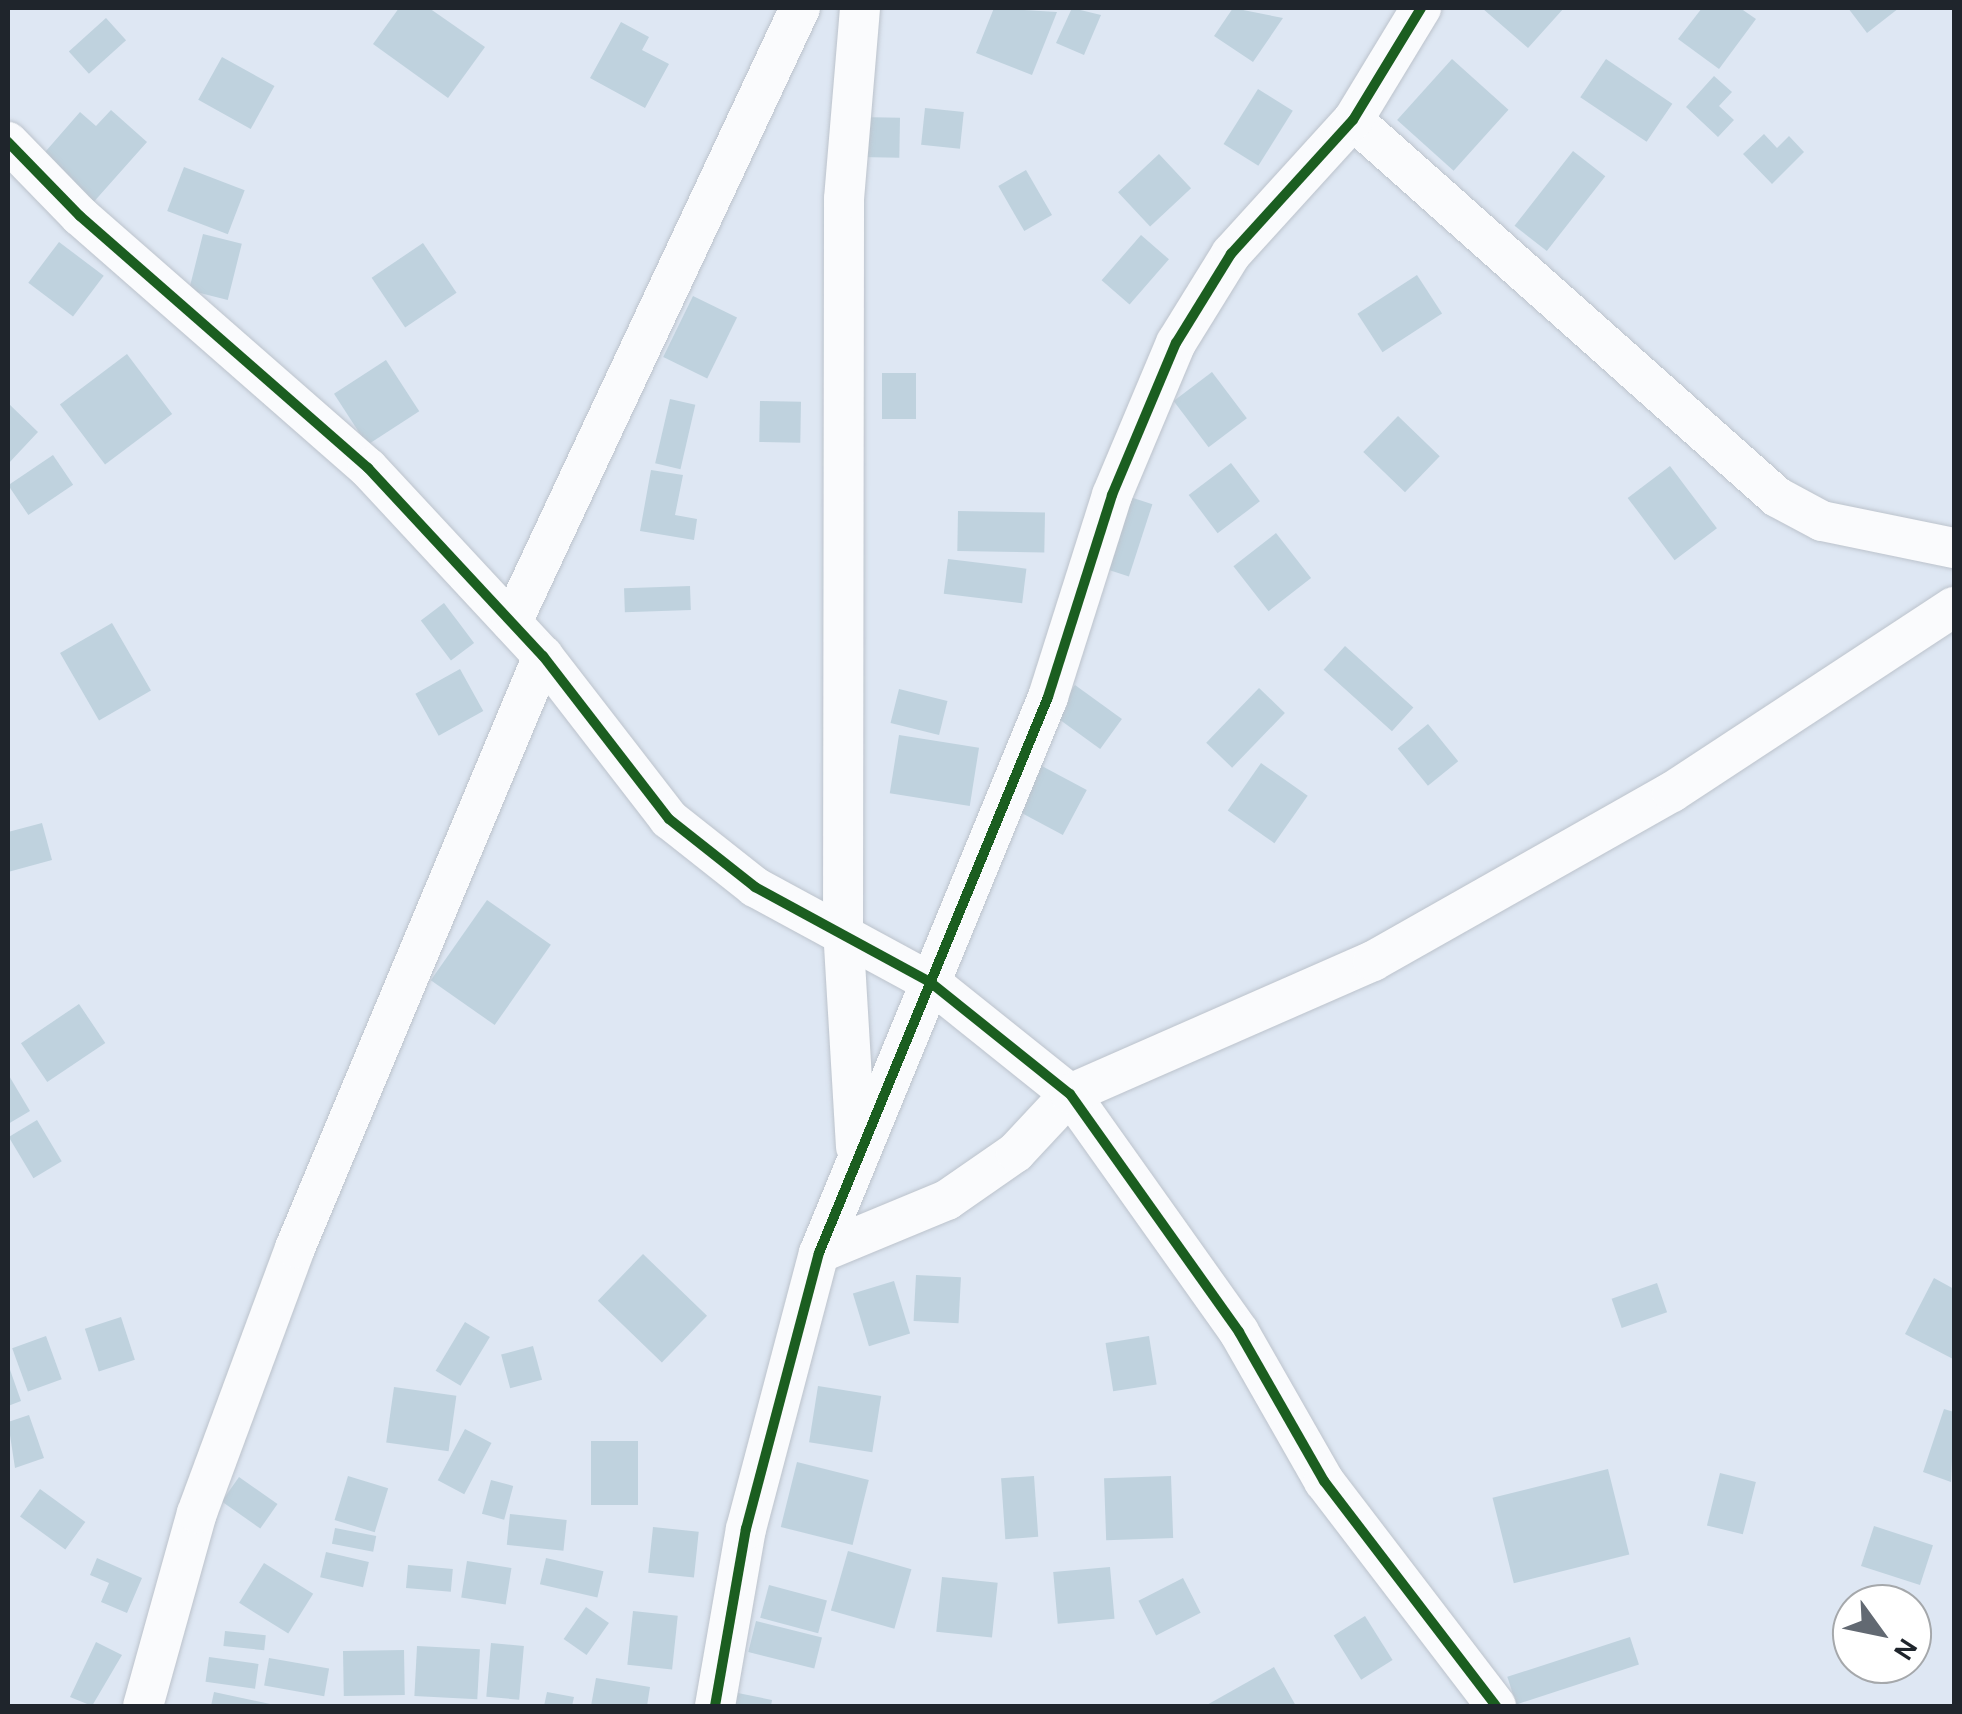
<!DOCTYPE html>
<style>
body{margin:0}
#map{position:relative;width:1962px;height:1714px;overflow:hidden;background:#dee7f3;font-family:Karla,sans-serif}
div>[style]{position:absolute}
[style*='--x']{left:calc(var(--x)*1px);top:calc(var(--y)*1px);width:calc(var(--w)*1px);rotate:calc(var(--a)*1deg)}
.building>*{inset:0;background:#bfd2de;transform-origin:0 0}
.roads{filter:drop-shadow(0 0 2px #bcc3cc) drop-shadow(0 0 2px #bcc3cc)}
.street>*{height:40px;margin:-20px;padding:0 20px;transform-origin:20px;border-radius:20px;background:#fafbfd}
.cycleway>*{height:10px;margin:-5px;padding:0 5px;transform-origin:5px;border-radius:5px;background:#1b5e20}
span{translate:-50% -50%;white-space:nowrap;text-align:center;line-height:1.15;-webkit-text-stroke:10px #fff;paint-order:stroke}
.frame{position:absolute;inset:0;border:10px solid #1f252c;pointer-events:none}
.north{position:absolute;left:1832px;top:1584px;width:100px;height:100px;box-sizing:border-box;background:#fff;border:2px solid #a5a8ab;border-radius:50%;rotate:123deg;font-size:28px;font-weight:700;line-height:40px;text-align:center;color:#1f252c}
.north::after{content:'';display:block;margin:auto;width:35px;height:45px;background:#626972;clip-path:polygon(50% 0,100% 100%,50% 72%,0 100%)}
</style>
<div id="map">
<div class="building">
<i style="clip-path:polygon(399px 8px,429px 8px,485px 47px,448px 98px,373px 44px)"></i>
<i style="clip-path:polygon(994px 8px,1057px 12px,1032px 75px,976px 53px)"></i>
<i style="clip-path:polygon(1072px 8px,1101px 15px,1084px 55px,1056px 43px)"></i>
<i style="clip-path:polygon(1233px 8px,1283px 18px,1253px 62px,1214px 36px)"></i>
<i style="clip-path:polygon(1482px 8px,1564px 8px,1528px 48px)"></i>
<i style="clip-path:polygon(1702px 8px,1740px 8px,1756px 19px,1719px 69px,1678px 39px)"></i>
<i style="clip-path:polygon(1848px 8px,1899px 8px,1867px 33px)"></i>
<i style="left:106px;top:18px;width:30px;height:50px;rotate:48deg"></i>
<i style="clip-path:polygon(621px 22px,649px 37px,642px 50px,669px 64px,645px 108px,590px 78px)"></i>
<i style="left:222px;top:57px;width:60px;height:49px;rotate:29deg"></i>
<i style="left:1452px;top:59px;width:76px;height:82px;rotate:42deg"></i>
<i style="left:1606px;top:59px;width:80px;height:46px;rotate:34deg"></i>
<i style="clip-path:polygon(1714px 76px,1732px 92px,1719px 106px,1734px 120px,1718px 137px,1686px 107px)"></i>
<i style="left:1258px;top:89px;width:41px;height:65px;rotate:32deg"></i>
<i style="left:925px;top:108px;width:39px;height:37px;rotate:6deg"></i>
<i style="clip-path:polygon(111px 110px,147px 142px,91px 205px,39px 159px,80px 112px,96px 126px)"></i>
<i style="left:860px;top:117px;width:40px;height:40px;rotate:1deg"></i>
<i style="clip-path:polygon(1764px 134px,1777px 148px,1789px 136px,1804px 152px,1772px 184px,1743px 154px)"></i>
<i style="left:1573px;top:151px;width:41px;height:95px;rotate:38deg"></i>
<i style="left:1159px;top:154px;width:47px;height:56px;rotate:47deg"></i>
<i style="left:184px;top:167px;width:65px;height:47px;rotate:21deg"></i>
<i style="left:1026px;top:170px;width:52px;height:32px;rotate:60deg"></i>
<i style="left:203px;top:234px;width:40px;height:58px;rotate:14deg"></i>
<i style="left:1141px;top:235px;width:37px;height:60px;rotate:41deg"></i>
<i style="left:59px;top:242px;width:56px;height:51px;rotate:37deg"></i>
<i style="left:423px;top:243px;width:60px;height:62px;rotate:56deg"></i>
<i style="left:1417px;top:275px;width:46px;height:71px;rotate:57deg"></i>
<i style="left:693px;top:296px;width:49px;height:68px;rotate:26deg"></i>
<i style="left:127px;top:354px;width:75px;height:84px;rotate:53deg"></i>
<i style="left:386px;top:360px;width:61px;height:62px;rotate:57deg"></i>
<i style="left:1212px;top:372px;width:58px;height:48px;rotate:53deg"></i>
<i style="left:916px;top:373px;width:46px;height:34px;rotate:90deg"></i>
<i style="left:670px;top:399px;width:26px;height:66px;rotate:13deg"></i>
<i style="left:760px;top:401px;width:41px;height:41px;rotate:1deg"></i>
<i style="clip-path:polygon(8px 403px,38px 432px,8px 464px)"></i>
<i style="left:1398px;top:416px;width:58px;height:50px;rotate:44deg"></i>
<i style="left:53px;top:455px;width:36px;height:54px;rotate:56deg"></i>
<i style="left:1231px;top:463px;width:48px;height:53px;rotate:53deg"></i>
<i style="left:1670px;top:466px;width:78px;height:53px;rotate:53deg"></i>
<i style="clip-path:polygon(651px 470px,683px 475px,675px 515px,697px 519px,694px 540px,640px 531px)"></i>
<i style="left:1121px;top:494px;width:33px;height:76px;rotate:18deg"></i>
<i style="left:958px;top:511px;width:87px;height:40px;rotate:1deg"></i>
<i style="left:1276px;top:533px;width:57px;height:54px;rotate:52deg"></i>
<i style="left:948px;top:559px;width:79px;height:35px;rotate:7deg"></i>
<i style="left:690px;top:586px;width:24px;height:66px;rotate:88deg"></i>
<i style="left:444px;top:603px;width:50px;height:29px;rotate:53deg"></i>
<i style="left:112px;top:623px;width:78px;height:60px;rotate:60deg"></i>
<i style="left:1345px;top:646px;width:92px;height:32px;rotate:42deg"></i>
<i style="left:460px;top:669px;width:48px;height:51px;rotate:61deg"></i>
<i style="left:1075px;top:685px;width:58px;height:37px;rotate:36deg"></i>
<i style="left:1259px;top:688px;width:36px;height:76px;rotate:44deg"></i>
<i style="left:899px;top:689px;width:50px;height:35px;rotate:14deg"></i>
<i style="left:1428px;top:724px;width:48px;height:39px;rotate:51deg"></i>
<i style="left:899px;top:735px;width:81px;height:59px;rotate:9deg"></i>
<i style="left:1261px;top:763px;width:57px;height:58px;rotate:35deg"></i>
<i style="left:1040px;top:765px;width:53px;height:51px;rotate:28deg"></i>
<i style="clip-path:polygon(42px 823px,52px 860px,8px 872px,8px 832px)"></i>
<i style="left:487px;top:900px;width:78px;height:98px;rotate:35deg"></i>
<i style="left:79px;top:1004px;width:47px;height:70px;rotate:56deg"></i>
<i style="clip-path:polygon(8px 1074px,30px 1111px,8px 1124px)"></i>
<i style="left:37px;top:1120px;width:48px;height:33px;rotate:59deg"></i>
<i style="left:643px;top:1254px;width:89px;height:65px;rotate:44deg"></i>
<i style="left:916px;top:1275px;width:45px;height:46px;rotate:3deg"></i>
<i style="clip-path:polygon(1934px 1278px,1954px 1289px,1953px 1359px,1905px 1334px)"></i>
<i style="left:894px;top:1281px;width:55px;height:43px;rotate:73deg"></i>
<i style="left:1657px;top:1283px;width:31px;height:48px;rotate:71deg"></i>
<i style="left:121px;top:1317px;width:45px;height:38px;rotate:72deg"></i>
<i style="left:465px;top:1322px;width:29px;height:57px;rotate:31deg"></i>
<i style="left:46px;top:1336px;width:46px;height:36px;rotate:70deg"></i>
<i style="left:1149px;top:1336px;width:49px;height:44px;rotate:81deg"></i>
<i style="left:533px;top:1346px;width:35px;height:33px;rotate:75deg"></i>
<i style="clip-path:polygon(8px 1364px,21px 1401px,8px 1406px)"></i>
<i style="left:818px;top:1386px;width:64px;height:57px;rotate:9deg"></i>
<i style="left:394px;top:1387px;width:63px;height:56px;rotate:8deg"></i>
<i style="clip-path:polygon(1944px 1409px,1954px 1412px,1951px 1482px,1923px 1472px)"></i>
<i style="clip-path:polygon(29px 1415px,44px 1458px,15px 1468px,8px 1422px)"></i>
<i style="left:465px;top:1429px;width:30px;height:58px;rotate:28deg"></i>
<i style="left:591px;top:1441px;width:47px;height:64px"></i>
<i style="left:797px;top:1462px;width:74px;height:67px;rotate:14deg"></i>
<i style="left:1608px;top:1469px;width:88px;height:119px;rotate:76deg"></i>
<i style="left:1720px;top:1473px;width:37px;height:54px;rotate:14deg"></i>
<i style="left:348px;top:1476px;width:42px;height:46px;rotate:17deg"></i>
<i style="left:1034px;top:1476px;width:61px;height:33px;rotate:86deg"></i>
<i style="left:1171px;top:1476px;width:62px;height:67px;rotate:88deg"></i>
<i style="left:239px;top:1477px;width:47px;height:30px;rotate:35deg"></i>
<i style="left:491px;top:1480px;width:23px;height:35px;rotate:15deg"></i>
<i style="left:40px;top:1489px;width:56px;height:34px;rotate:36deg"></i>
<i style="left:510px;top:1514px;width:57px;height:31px;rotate:6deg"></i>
<i style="left:1874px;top:1526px;width:62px;height:42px;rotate:18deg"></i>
<i style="left:653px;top:1527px;width:46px;height:46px;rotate:6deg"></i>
<i style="left:335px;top:1528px;width:42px;height:16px;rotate:11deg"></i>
<i style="left:848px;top:1551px;width:66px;height:62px;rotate:16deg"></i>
<i style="left:326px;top:1552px;width:44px;height:26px;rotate:13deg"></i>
<i style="clip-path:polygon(97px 1558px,142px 1578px,127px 1613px,101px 1602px,109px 1583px,90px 1575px)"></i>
<i style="left:546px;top:1558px;width:59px;height:27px;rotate:13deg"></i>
<i style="left:467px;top:1561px;width:45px;height:37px;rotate:9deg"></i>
<i style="left:264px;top:1563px;width:58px;height:47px;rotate:32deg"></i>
<i style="left:408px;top:1565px;width:45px;height:23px;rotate:5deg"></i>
<i style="left:1110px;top:1567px;width:52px;height:57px;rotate:85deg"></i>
<i style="left:942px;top:1577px;width:56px;height:55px;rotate:6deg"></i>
<i style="left:1183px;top:1578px;width:39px;height:50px;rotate:63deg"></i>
<i style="left:769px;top:1585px;width:60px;height:34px;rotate:15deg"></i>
<i style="left:586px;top:1607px;width:28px;height:39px;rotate:35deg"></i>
<i style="left:633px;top:1611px;width:45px;height:54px;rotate:6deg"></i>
<i style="left:1365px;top:1616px;width:52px;height:37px;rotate:58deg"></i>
<i style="left:756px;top:1621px;width:68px;height:32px;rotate:14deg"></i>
<i style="left:225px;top:1631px;width:41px;height:15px;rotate:6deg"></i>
<i style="left:1630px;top:1637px;width:29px;height:129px;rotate:72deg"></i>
<i style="clip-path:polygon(96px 1642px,122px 1655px,92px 1706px,70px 1697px)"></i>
<i style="left:491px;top:1643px;width:33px;height:54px;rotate:5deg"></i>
<i style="left:417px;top:1646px;width:63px;height:50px;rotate:3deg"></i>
<i style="left:404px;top:1650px;width:45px;height:61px;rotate:89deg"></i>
<i style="left:209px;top:1657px;width:50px;height:25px;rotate:8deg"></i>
<i style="left:269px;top:1658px;width:61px;height:28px;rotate:10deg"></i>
<i style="clip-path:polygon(1274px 1667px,1296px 1706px,1205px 1706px)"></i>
<i style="clip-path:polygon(596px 1678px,650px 1687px,647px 1706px,591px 1706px)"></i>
<i style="clip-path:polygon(728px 1691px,772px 1700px,771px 1706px,725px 1706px)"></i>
<i style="clip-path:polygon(214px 1692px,275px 1705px,275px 1706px,211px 1706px)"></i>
<i style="clip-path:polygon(547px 1692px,574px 1697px,572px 1706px,544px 1706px)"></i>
</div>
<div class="roads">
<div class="street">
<i style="--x:1353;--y:120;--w:567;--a:41.64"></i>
<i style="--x:1777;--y:497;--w:51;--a:28.1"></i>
<i style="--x:1822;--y:521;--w:135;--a:11.6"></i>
<i style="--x:8;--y:142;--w:103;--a:45.8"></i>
<i style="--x:80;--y:216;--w:383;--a:41.2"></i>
<i style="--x:368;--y:468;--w:257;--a:47.1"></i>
<i style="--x:543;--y:656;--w:206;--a:52.3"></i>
<i style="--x:669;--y:819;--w:110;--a:38.3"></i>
<i style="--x:755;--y:887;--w:199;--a:28.5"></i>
<i style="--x:930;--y:982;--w:179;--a:38.7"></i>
<i style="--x:1070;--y:1094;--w:292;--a:54.6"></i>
<i style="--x:1239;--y:1332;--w:172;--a:60.3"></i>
<i style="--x:1324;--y:1481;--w:283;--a:52.6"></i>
<i style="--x:512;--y:622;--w:678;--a:-64.87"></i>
<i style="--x:856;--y:1147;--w:216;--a:-93.4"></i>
<i style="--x:843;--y:931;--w:732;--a:-89.92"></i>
<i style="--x:844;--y:199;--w:192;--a:-85.2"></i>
<i style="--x:819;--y:1253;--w:139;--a:-22.5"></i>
<i style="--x:947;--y:1200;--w:84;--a:-34.8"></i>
<i style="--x:1016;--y:1152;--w:79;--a:-47"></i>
<i style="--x:1070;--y:1094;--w:331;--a:-23.7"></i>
<i style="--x:1373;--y:961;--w:343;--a:-29.5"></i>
<i style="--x:1672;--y:792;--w:337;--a:-33.3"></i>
<i style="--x:143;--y:1706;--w:200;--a:-74.4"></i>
<i style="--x:197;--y:1513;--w:283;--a:-69.7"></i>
<i style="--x:295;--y:1248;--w:642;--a:-67.27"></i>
<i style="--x:715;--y:1706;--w:180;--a:-80.1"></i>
<i style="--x:746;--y:1529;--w:285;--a:-75.2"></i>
<i style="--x:819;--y:1253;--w:601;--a:-67.61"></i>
<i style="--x:1048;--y:697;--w:212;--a:-72.4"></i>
<i style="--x:1112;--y:495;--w:165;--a:-67.2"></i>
<i style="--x:1176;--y:343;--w:105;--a:-58.3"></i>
<i style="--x:1231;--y:254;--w:181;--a:-47.7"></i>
<i style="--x:1353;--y:120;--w:131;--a:-58.7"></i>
</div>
</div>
<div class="cycleway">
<i style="--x:8;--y:142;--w:103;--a:45.8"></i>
<i style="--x:80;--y:216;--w:383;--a:41.2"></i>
<i style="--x:368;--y:468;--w:257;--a:47.1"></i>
<i style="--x:543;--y:656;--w:206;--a:52.3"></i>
<i style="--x:669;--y:819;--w:110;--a:38.3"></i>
<i style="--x:755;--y:887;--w:199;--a:28.5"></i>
<i style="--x:930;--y:982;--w:179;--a:38.7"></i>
<i style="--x:1070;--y:1094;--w:292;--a:54.6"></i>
<i style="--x:1239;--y:1332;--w:172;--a:60.3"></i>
<i style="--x:1324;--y:1481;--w:283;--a:52.6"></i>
<i style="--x:715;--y:1706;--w:180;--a:-80.1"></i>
<i style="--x:746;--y:1529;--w:285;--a:-75.2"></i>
<i style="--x:819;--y:1253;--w:601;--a:-67.61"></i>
<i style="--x:1048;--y:697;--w:212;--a:-72.4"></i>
<i style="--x:1112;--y:495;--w:165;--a:-67.2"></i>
<i style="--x:1176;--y:343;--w:105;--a:-58.3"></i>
<i style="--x:1231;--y:254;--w:181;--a:-47.7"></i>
<i style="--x:1353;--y:120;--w:131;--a:-58.7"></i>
</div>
<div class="frame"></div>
<div class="north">N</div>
</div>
